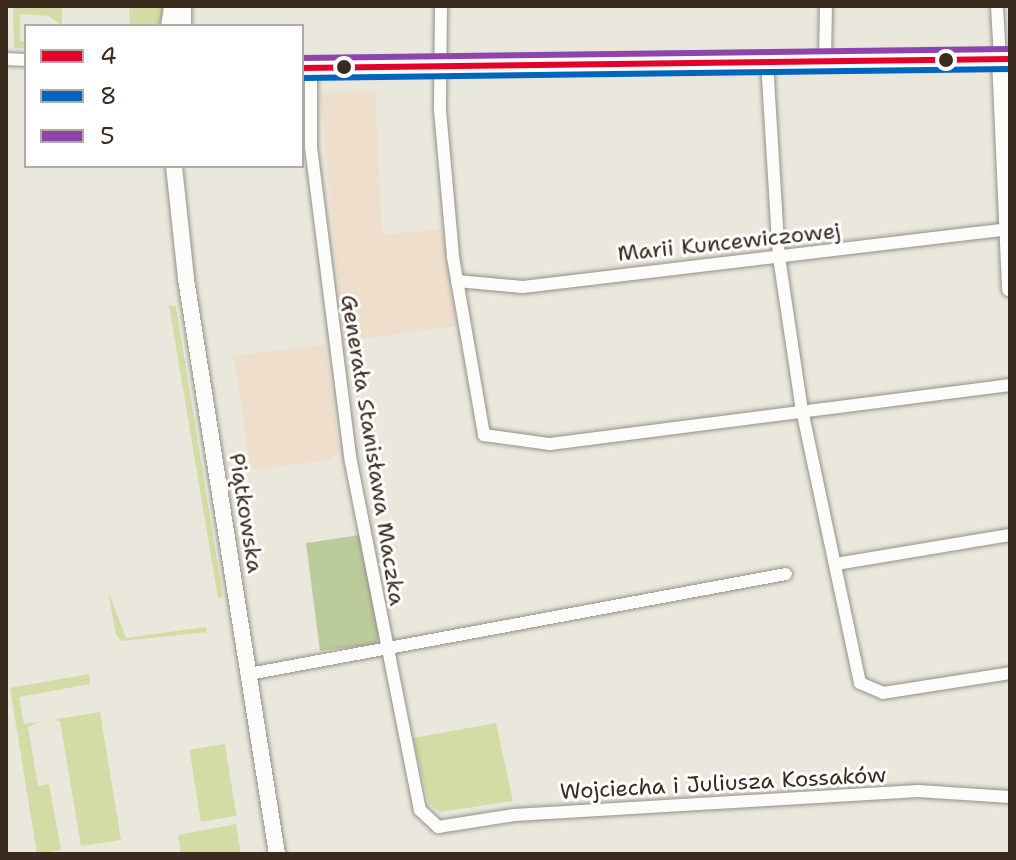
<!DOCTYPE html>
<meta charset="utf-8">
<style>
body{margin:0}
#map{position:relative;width:1016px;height:860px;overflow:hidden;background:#eae8dd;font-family:"Shantell Sans",sans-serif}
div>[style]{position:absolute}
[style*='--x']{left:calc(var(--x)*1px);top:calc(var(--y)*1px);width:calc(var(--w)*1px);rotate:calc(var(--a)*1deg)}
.built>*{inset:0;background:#eedecb}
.green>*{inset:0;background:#d2dca4;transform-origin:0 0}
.forest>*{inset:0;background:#bccb9c}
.roads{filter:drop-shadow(0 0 2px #949088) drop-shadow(0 0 2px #949088)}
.street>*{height:12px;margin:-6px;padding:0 6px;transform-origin:6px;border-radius:6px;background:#fcfcfa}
.secondary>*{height:16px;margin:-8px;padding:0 8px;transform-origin:8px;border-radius:8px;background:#fcfcfa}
.bus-1>*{height:6px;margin:-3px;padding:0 3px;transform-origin:3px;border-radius:3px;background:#e4002b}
.bus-2>*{height:6px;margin:-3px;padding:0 3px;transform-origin:3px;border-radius:3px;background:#0065bd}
.bus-3>*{height:6px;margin:-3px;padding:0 3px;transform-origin:3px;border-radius:3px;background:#8e44ad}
.dots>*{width:22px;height:22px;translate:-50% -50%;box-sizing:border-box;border:4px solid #fff;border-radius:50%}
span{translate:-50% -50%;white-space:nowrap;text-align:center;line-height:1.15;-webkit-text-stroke:6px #fff;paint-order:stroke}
.street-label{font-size:22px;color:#3b2a1e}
.frame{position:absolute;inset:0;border:8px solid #3b2a1e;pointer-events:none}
.legend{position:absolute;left:24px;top:24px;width:280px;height:144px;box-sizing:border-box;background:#fff;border:2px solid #b1aaa5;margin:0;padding:10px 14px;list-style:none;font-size:24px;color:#3b2a1e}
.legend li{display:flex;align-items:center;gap:16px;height:40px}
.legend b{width:40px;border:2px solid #b1aaa5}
</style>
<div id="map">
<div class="built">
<i style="clip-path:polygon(375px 92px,382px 235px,442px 229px,456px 326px,344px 341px,320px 93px)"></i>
<i style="clip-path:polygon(325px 345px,339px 451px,330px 460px,251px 470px,234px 356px)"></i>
</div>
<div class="green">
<i style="clip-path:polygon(13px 6px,62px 6px,62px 26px,49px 16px,20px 14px,20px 41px,26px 41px,26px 48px,14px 48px)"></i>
<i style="clip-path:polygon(129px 6px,164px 6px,162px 24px,130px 26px)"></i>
<i style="clip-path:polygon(169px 305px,176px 307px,223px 597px,218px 598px)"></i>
<i style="clip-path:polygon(108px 591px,126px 638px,206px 627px,207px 632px,122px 641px,116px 635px)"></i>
<i style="clip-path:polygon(89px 674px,90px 684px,19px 697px,24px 724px,40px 722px,28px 727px,38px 786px,49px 784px,61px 850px,37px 854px,10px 688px)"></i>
<i style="clip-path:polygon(100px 712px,121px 840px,81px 846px,60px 721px,51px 720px)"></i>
<i style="clip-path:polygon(496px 723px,513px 801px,440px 812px,429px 804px,413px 738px)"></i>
<i style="left:225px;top:744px;width:73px;height:36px;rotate:81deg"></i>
<i style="clip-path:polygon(236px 824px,241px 854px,181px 854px,178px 835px)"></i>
</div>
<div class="forest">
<i style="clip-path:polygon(360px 535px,379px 637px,376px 644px,320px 651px,306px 543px)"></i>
</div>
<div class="roads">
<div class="street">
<i style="--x:441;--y:6;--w:104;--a:90.6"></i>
<i style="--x:440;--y:110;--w:148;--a:84.9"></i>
<i style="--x:453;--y:257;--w:181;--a:80.1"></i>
<i style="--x:484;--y:435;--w:67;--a:7.8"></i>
<i style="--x:550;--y:444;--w:464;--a:-7.3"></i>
<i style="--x:997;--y:6;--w:53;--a:86.8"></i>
<i style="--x:6;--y:59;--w:20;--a:3"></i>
<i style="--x:825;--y:61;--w:55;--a:-89"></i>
<i style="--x:767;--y:62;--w:195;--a:86.5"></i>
<i style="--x:779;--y:257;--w:155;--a:81.5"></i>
<i style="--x:802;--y:410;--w:279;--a:78"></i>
<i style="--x:860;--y:683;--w:25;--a:23"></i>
<i style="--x:883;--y:693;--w:129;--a:-8.9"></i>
<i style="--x:311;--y:68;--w:79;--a:90"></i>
<i style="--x:311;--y:147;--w:318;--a:82.8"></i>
<i style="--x:351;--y:462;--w:355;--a:78.8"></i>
<i style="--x:420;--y:810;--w:25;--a:43"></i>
<i style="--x:438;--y:827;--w:77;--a:-9"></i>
<i style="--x:514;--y:815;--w:405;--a:-3.4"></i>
<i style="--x:918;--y:791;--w:92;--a:3.7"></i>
<i style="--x:457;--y:281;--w:66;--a:5.2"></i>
<i style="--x:523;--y:287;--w:486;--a:-6.8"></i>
<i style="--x:836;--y:564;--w:176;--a:-9.5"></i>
<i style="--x:249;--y:674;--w:546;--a:-10.55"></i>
</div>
<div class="secondary">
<i style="--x:169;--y:26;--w:20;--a:-81"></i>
<i style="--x:183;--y:26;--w:20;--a:-90"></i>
<i style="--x:1000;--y:59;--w:230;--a:87.5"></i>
<i style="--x:302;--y:68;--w:708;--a:-0.73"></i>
<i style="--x:174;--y:166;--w:114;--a:83.9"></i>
<i style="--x:186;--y:279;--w:582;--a:81.01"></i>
</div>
</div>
<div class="bus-1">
<i style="--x:302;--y:68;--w:708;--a:-0.73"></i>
</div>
<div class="bus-2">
<i style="--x:302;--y:78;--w:708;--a:-0.73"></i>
</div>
<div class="bus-3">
<i style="--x:302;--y:58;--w:708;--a:-0.73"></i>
</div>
<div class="dots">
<i style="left:946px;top:60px;background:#3b2a1e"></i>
<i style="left:344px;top:67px;background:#3b2a1e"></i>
</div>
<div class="street-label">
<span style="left:729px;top:242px;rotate:-6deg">Marii Kuncewiczowej</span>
<span style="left:373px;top:450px;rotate:81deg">Generała Stanisława Maczka</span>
<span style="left:246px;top:513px;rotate:81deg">Piątkowska</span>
<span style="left:723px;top:783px;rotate:-3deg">Wojciecha i Juliusza Kossaków</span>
</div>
<div class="frame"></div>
<ul class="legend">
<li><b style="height:10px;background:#e4002b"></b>4</li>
<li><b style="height:10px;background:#0065bd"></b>8</li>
<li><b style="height:10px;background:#8e44ad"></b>5</li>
</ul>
</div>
